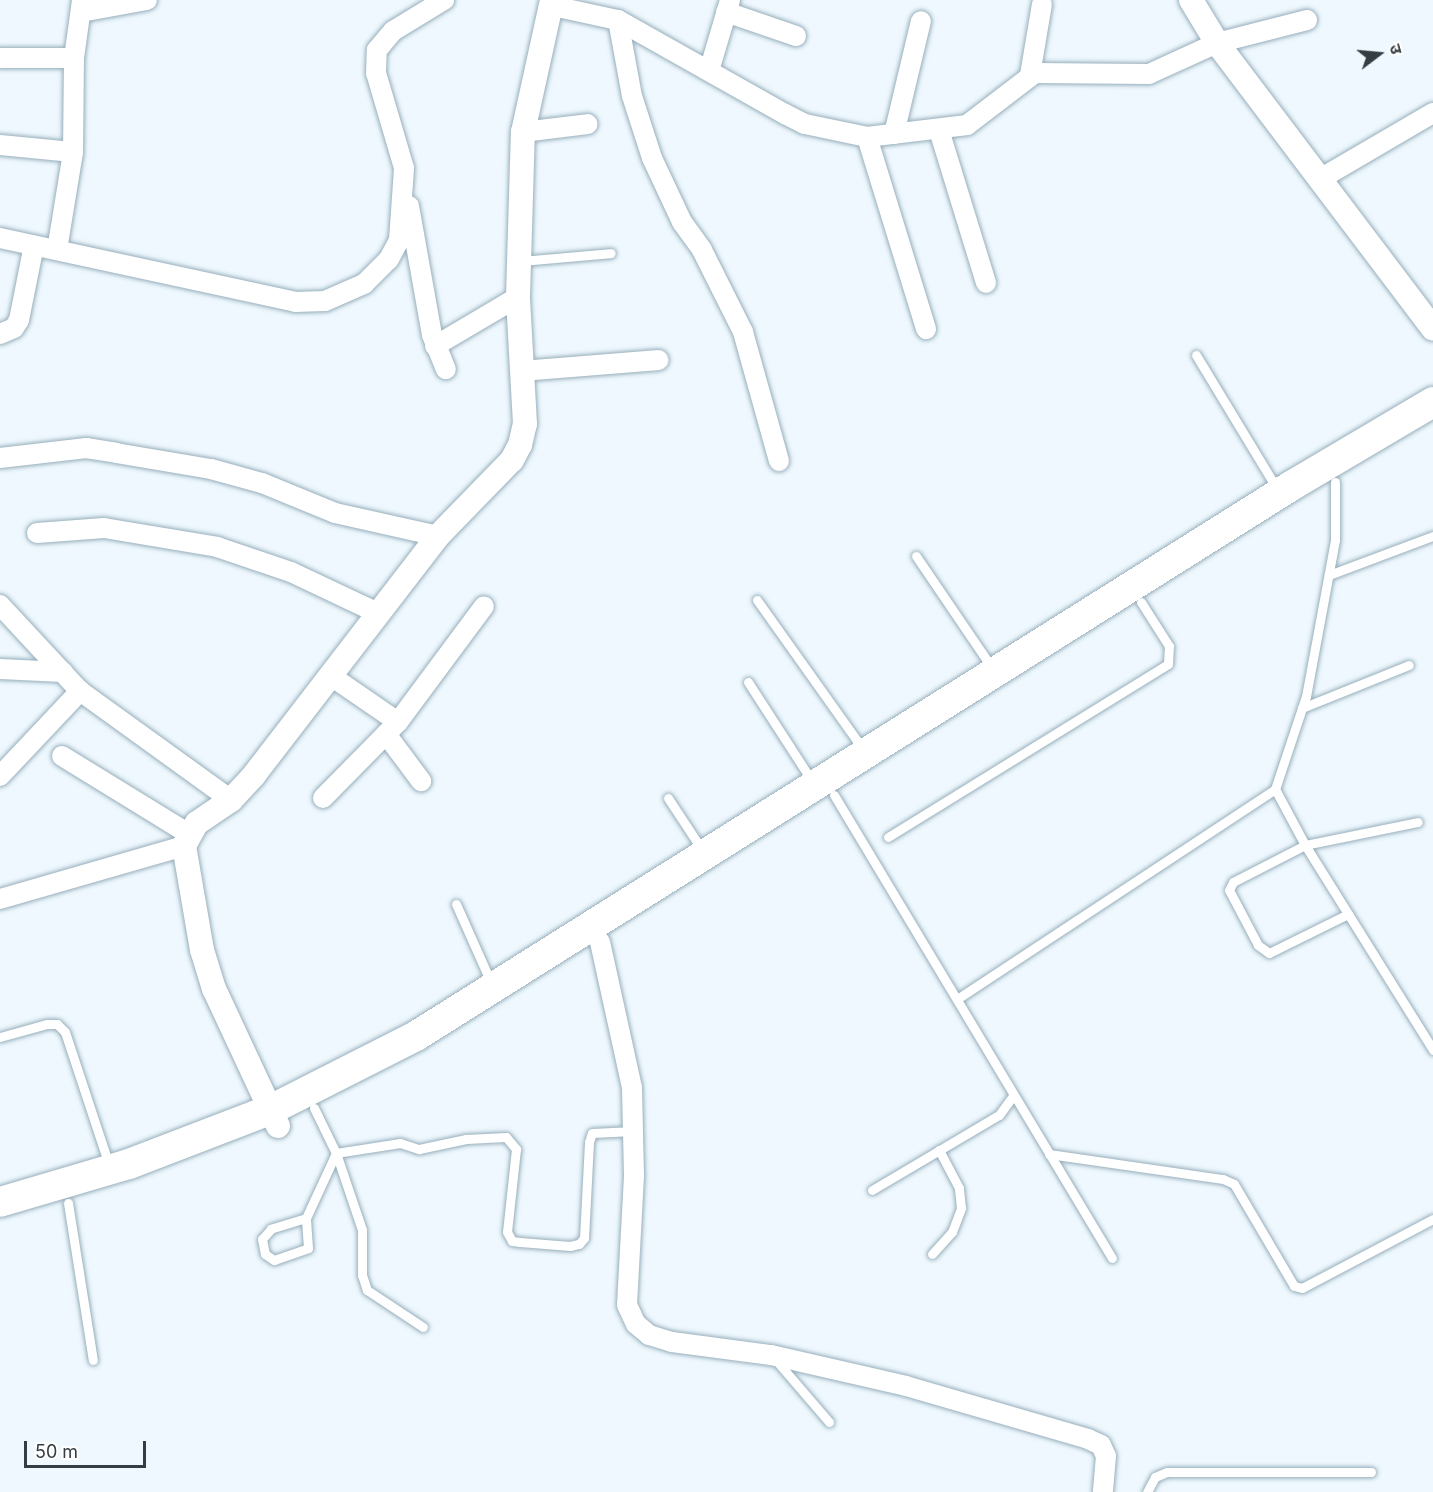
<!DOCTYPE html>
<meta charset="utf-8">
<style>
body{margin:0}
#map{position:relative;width:1433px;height:1492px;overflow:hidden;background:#eef8fe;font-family:Inter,"Noto Sans Devanagari",sans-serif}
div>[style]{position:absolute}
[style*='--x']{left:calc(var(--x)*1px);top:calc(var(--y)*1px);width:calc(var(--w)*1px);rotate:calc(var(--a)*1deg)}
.roads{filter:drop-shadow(0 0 2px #97aebb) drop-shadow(0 0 2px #97aebb)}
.service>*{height:9px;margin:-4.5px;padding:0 4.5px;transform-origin:4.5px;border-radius:4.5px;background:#fff}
.minor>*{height:20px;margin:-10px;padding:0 10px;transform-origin:10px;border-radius:10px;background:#fff}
.tertiary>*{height:24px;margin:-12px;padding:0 12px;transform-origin:12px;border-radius:12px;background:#fff}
.primary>*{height:30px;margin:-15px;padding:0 15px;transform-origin:15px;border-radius:15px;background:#fff}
span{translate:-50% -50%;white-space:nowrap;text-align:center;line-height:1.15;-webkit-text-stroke:6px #fff;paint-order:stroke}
.north{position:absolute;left:1349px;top:24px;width:60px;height:60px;-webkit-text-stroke:4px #fff;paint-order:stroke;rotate:74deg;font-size:16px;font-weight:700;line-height:24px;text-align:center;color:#333d42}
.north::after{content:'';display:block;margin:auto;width:21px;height:27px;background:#333d42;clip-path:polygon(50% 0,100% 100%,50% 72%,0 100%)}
.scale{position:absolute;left:24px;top:1441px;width:122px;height:27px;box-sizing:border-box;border:3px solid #333d42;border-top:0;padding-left:8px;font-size:18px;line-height:21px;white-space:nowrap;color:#333d42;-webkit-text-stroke:4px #fff;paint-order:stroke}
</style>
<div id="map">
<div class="roads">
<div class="service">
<i style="--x:520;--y:261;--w:91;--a:-5"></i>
<i style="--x:1196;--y:355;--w:157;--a:58.8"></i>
<i style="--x:1335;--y:482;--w:58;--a:90"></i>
<i style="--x:1335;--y:540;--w:159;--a:100.5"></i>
<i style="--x:1306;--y:696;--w:98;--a:108.4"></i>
<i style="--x:1275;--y:789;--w:64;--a:61.8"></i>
<i style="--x:1305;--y:845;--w:115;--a:-11.5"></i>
<i style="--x:916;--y:556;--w:135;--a:55.8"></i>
<i style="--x:1329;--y:575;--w:111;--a:-20.6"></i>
<i style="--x:757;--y:600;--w:183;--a:54.6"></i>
<i style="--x:748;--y:682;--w:118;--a:57.1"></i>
<i style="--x:1302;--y:708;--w:115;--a:-21.9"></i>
<i style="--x:834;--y:795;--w:540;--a:59.02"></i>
<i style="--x:668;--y:798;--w:64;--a:56.6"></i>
<i style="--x:888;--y:837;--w:329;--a:-31.7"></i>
<i style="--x:1168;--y:664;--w:18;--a:-87"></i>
<i style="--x:1169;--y:646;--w:52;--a:-122.5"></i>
<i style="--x:456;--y:904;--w:89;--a:66"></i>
<i style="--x:1348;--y:914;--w:88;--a:153.7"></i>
<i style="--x:1269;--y:953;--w:14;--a:-144"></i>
<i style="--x:1258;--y:945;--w:62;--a:-117.8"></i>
<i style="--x:1229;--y:890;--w:9;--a:-63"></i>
<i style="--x:1233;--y:882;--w:81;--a:-27.2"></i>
<i style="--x:1305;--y:845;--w:242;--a:58"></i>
<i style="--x:957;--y:999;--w:381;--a:-33.4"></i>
<i style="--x:0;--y:1037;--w:49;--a:-15.5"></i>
<i style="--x:47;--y:1024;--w:10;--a:0"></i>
<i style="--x:57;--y:1024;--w:11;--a:45"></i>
<i style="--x:65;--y:1032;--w:140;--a:71.7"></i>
<i style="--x:314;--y:1108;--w:50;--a:63.9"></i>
<i style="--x:336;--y:1153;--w:65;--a:-8.9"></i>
<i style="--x:400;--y:1143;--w:20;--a:18"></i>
<i style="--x:419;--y:1149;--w:48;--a:-12"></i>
<i style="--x:466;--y:1139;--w:40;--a:-2.9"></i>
<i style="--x:506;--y:1137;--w:16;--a:50"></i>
<i style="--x:516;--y:1149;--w:83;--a:96.2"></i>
<i style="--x:507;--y:1232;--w:10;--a:61"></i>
<i style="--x:512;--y:1241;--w:8;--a:7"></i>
<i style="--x:520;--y:1242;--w:50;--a:4.6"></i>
<i style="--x:570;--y:1246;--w:9;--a:-13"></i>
<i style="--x:579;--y:1244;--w:8;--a:-50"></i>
<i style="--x:584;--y:1238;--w:96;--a:-87"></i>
<i style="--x:589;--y:1142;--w:9;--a:-72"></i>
<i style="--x:592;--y:1133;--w:41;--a:-2.8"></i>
<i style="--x:1049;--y:1154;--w:176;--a:8.2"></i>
<i style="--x:1223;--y:1179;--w:12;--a:24"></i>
<i style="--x:1234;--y:1184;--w:118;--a:59.5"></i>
<i style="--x:1294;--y:1286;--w:8;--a:14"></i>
<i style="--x:1302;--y:1288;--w:148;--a:-27.8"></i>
<i style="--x:872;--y:1190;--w:147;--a:-30.6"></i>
<i style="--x:999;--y:1115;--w:24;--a:-54"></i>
<i style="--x:68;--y:1203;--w:159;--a:81"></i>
<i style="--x:306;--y:1218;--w:37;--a:163"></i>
<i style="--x:271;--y:1229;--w:13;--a:132"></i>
<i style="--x:262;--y:1239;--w:15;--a:79"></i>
<i style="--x:265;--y:1254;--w:11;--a:34"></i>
<i style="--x:274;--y:1260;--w:36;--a:-19"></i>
<i style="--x:308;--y:1248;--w:30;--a:-94"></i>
<i style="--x:306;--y:1218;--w:72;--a:-65.2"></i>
<i style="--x:336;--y:1153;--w:81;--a:71.3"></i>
<i style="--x:362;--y:1230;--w:45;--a:90"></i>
<i style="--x:362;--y:1275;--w:16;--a:72"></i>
<i style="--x:367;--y:1290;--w:67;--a:33.5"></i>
<i style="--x:932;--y:1254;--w:30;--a:-48"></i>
<i style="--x:952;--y:1232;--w:26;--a:-69"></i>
<i style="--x:961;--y:1208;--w:20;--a:-96"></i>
<i style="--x:959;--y:1188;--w:43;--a:-117.8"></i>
<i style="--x:775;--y:1359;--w:83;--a:49.4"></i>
<i style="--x:1147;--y:1492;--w:17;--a:-62"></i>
<i style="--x:1155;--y:1477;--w:13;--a:-23"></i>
<i style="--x:1167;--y:1472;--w:204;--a:0"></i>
</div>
<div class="minor">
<i style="--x:553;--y:6;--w:66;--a:12.2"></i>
<i style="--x:618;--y:20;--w:192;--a:29.4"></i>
<i style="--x:785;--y:114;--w:22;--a:27"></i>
<i style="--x:805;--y:124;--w:63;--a:11.8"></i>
<i style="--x:867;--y:137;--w:101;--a:-6.8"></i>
<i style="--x:967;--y:125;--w:86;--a:-37.4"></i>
<i style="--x:1035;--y:73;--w:114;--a:0.5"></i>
<i style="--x:1149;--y:74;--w:75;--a:-24.5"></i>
<i style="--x:1217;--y:43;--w:93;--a:-14.3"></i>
<i style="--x:81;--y:12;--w:67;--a:-10.3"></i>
<i style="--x:726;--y:12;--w:74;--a:18.9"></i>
<i style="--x:618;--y:20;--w:77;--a:79.6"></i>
<i style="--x:632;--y:96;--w:65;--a:72.1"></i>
<i style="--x:652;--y:158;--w:71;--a:64.9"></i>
<i style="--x:682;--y:222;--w:34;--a:54"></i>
<i style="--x:702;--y:250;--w:92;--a:63.4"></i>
<i style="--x:743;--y:332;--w:134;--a:74.4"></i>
<i style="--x:0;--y:58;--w:74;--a:0"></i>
<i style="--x:709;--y:71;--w:74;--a:-73.5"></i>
<i style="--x:1030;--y:75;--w:72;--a:-80.4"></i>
<i style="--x:939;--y:130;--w:160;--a:72.9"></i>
<i style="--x:523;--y:132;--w:65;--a:-7"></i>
<i style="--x:894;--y:134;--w:116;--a:-76.6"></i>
<i style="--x:867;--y:137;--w:201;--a:72.9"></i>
<i style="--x:0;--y:145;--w:73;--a:5.5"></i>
<i style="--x:1320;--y:179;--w:131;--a:-30.3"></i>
<i style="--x:409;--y:206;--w:131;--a:79.9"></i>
<i style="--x:432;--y:335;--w:37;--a:68"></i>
<i style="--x:0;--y:238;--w:302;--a:12.2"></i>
<i style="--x:295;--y:302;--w:30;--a:-2"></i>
<i style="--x:325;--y:301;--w:43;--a:-23.6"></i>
<i style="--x:364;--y:284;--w:35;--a:-45"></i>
<i style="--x:389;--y:259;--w:21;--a:-62"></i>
<i style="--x:399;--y:240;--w:72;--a:-86"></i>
<i style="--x:404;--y:168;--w:99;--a:-106.4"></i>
<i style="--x:376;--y:73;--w:23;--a:-88"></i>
<i style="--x:377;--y:50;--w:25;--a:-50"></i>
<i style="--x:393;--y:31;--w:60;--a:-31.3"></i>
<i style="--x:57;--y:250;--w:99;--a:-80.7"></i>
<i style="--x:73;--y:152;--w:94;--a:-89.4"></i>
<i style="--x:74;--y:58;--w:59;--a:-82.1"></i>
<i style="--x:0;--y:334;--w:15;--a:-23"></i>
<i style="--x:14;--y:328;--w:9;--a:-58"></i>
<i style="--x:19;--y:320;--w:76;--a:-78.7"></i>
<i style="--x:435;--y:346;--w:96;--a:-30.6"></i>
<i style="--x:522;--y:371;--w:137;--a:-4.6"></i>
<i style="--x:0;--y:458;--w:87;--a:-6.6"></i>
<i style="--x:86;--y:448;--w:30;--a:9"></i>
<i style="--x:116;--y:453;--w:96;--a:9.6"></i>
<i style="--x:211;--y:469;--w:53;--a:15.4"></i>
<i style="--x:262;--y:483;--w:79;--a:22.3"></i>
<i style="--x:335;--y:513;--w:106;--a:12.6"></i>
<i style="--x:37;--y:533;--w:67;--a:-4.3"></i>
<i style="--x:104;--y:528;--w:115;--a:9.5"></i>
<i style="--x:217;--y:547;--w:78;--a:18.7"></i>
<i style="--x:291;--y:572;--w:98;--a:25.3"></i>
<i style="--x:0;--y:605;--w:117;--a:47.1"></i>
<i style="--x:0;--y:669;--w:63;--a:2.7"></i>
<i style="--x:331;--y:676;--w:81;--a:34.5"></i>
<i style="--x:386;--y:734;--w:59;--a:53.3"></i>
<i style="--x:62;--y:756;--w:149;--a:31.6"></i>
<i style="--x:0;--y:776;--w:117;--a:-46.7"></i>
<i style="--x:80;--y:691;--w:186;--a:35.8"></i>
<i style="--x:323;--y:798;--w:107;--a:-45.4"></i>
<i style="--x:398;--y:722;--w:144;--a:-53.4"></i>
<i style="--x:0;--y:899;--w:191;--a:-16.1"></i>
<i style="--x:600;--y:942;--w:149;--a:77.6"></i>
<i style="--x:632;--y:1088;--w:88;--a:88.7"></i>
<i style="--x:634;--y:1176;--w:129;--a:93.1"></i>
<i style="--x:627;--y:1305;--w:21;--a:65"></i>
<i style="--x:636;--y:1324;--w:17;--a:40"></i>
<i style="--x:649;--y:1335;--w:24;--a:17"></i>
<i style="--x:672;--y:1342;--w:100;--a:7.5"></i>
<i style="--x:771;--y:1355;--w:139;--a:12.9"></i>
<i style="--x:906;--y:1386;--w:190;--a:16.2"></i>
<i style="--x:1088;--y:1439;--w:14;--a:25"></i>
<i style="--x:1101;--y:1445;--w:12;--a:66"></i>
<i style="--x:1106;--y:1456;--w:36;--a:95"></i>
</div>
<div class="tertiary">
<i style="--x:1191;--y:0;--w:50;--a:58.8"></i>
<i style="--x:1217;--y:43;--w:358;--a:52.9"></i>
<i style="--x:278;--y:1126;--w:151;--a:-115"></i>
<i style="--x:214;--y:989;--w:41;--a:-107.1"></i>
<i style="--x:202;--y:950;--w:106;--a:-99.8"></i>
<i style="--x:184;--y:846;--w:26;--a:-61"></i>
<i style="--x:197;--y:823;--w:41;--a:-34.1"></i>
<i style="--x:231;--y:800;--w:34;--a:-47"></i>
<i style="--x:254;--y:775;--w:302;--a:-52.4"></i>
<i style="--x:438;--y:536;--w:106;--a:-45.8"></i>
<i style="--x:512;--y:460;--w:17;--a:-62"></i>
<i style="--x:520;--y:445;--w:22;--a:-77"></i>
<i style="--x:525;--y:424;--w:127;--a:-93.2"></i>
<i style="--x:518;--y:297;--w:165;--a:-88.3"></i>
<i style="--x:523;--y:132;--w:135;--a:-77.6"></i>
</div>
<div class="primary">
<i style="--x:0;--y:1202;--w:134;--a:-16.4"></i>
<i style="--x:129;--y:1164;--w:151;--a:-21"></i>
<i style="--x:270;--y:1110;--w:164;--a:-26.9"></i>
<i style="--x:416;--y:1036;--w:1034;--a:-32.15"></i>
<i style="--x:1291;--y:486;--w:165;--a:-30.6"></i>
</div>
</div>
<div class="north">उ</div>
<div class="scale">50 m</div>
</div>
